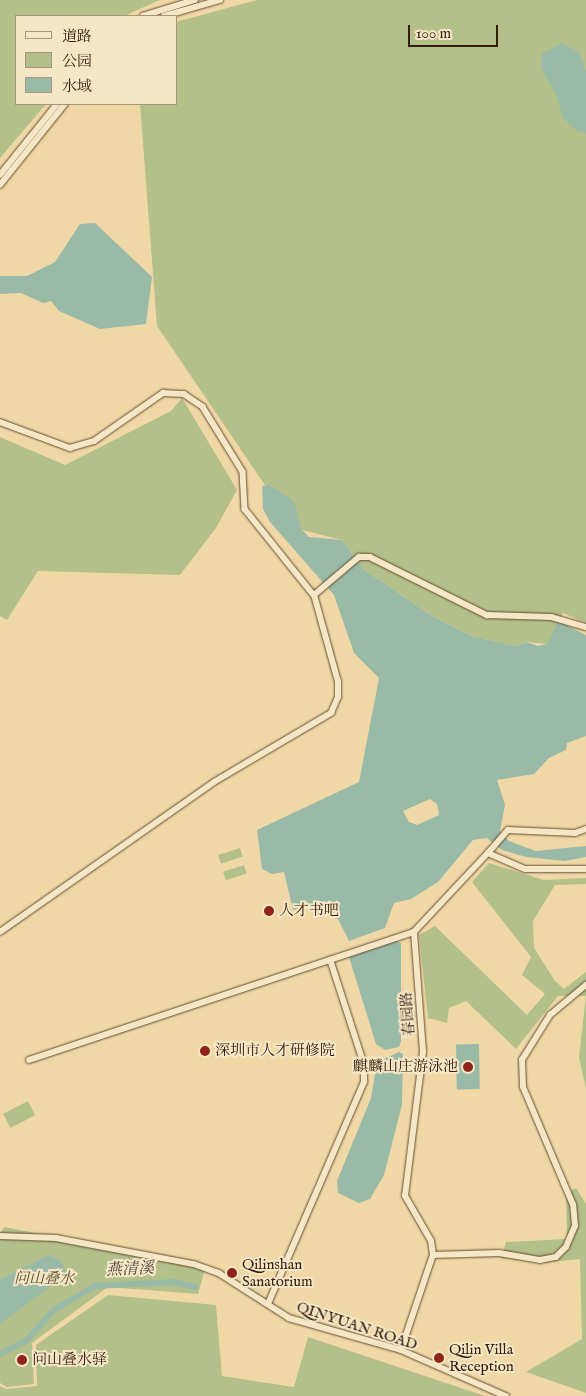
<!DOCTYPE html>
<meta charset="utf-8">
<style>
body{margin:0}
#map{position:relative;width:586px;height:1396px;overflow:hidden;background:#f0d8a6;font-family:"IM FELL English","Noto Serif SC",serif}
div>[style]{position:absolute}
[style*='--x']{left:calc(var(--x)*1px);top:calc(var(--y)*1px);width:calc(var(--w)*1px);rotate:calc(var(--a)*1deg)}
.green>*{inset:0;background:#b4c08a;transform-origin:0 0}
.water>*{inset:0;background:#9abaa8;transform-origin:0 0}
.canal>*{height:6px;margin:-3px;padding:0 3px;transform-origin:3px;border-radius:3px;background:#9abaa8}
.roads{filter:drop-shadow(0 0 1px #644c33) drop-shadow(0 0 1px #644c33)}
.minor>*{height:5.5px;margin:-2.75px;padding:0 2.75px;transform-origin:2.75px;border-radius:2.75px;background:#f5e6c5}
.dots>*{width:14px;height:14px;translate:-50% -50%;box-sizing:border-box;border:2px solid #f5e6c5;border-radius:50%}
span{translate:-50% -50%;white-space:nowrap;text-align:center;line-height:1.15;-webkit-text-stroke:4px #f5e6c5;paint-order:stroke}
.poi-label{font-size:15px;color:#351d0d}
.left{translate:0 -50%;text-align:left}
.right{translate:-100% -50%;text-align:right}
.street-label{font-size:15px;color:#351d0d}
.park-label{font-size:15px;color:#5b4e32;font-style:italic}
.water-label{font-size:16px;color:#534c3c;font-style:italic}
.legend{position:absolute;left:15px;top:15px;width:162px;height:90px;box-sizing:border-box;background:#f5e6c5;border:1px solid #a8967b;margin:0;padding:6px 9px;list-style:none;font-size:15px;color:#351d0d}
.legend li{display:flex;align-items:center;gap:10px;height:25px}
.legend b{width:25px;border:1px solid #a8967b}
.scale{position:absolute;left:408px;top:25px;width:90px;height:22px;box-sizing:border-box;border:2px solid #351d0d;border-top:0;padding-left:6px;font-size:15px;line-height:18px;white-space:nowrap;color:#351d0d;-webkit-text-stroke:4px #f5e6c5;paint-order:stroke}
</style>
<div id="map">
<div class="green">
<i style="clip-path:polygon(0 0,160px 0,124px 16px,16px 16px,16px 104px,46px 104px,0 158px)"></i>
<i style="clip-path:polygon(257px 0,586px 0,586px 623px,563px 613px,547px 644px,526px 642px,516px 646px,472px 636px,434px 617px,363px 569px,342px 540px,294px 528px,157px 326px,140px 104px,176px 104px,176px 22px)"></i>
<i style="clip-path:polygon(182px 398px,237px 490px,216px 528px,180px 575px,38px 571px,7px 620px,0 616px,0 437px,65px 465px,171px 411px)"></i>
<i style="left:240px;top:848px;width:9px;height:23px;rotate:72deg"></i>
<i style="clip-path:polygon(489px 863px,544px 880px,586px 878px,586px 884px,555px 885px,533px 921px,534px 948px,555px 981px,564px 989px,586px 972px,586px 1089px,579px 1057px,586px 996px,558px 996px,516px 1049px,466px 1001px,449px 1008px,447px 1023px,428px 1018px,419px 935px,435px 926px,527px 1015px,545px 994px,522px 975px,531px 957px,472px 882px)"></i>
<i style="left:244px;top:865px;width:9px;height:22px;rotate:72deg"></i>
<i style="left:28px;top:1101px;width:16px;height:28px;rotate:63deg"></i>
<i style="clip-path:polygon(576px 1188px,586px 1204px,586px 1393px,526px 1372px,582px 1339px,580px 1259px,542px 1263px,501px 1258px,506px 1242px,567px 1239px,566px 1194px)"></i>
<i style="clip-path:polygon(4px 1227px,206px 1266px,198px 1294px,108px 1287px,32px 1343px,34px 1384px,7px 1387px,0 1383px,0 1234px)"></i>
<i style="clip-path:polygon(108px 1295px,216px 1305px,222px 1376px,294px 1387px,308px 1337px,485px 1396px,0 1396px,0 1386px,6px 1389px,37px 1386px,36px 1345px)"></i>
</div>
<div class="water">
<i style="clip-path:polygon(562px 43px,579px 52px,586px 71px,586px 133px,577px 131px,563px 118px,557px 96px,541px 68px,542px 54px)"></i>
<i style="clip-path:polygon(95px 223px,152px 277px,146px 324px,100px 329px,59px 311px,51px 301px,43px 303px,21px 293px,0 294px,0 276px,27px 276px,55px 262px,80px 224px)"></i>
<i style="clip-path:polygon(evenodd,269px 485px,294px 501px,301px 529px,309px 537px,342px 540px,363px 569px,434px 617px,472px 636px,516px 646px,526px 642px,538px 646px,547px 644px,558px 621px,586px 635px,586px 736px,567px 743px,566px 750px,549px 758px,534px 774px,497px 780px,505px 805px,500px 831px,509px 841px,536px 851px,586px 846px,586px 857px,565px 861px,526px 857px,502px 850px,487px 838px,473px 840px,438px 882px,411px 899px,394px 903px,385px 928px,349px 941px,338px 919px,317px 910px,314px 904px,293px 910px,284px 872px,272px 874px,262px 869px,257px 830px,359px 782px,379px 678px,354px 653px,334px 595px,270px 522px,263px 509px,262px 486px,269px 485px,430px 799px,437px 804px,439px 815px,417px 825px,409px 822px,403px 811px,430px 799px)"></i>
<i style="clip-path:polygon(392px 939px,401px 943px,401px 1041px,399px 1047px,385px 1050px,376px 1044px,349px 957px)"></i>
<i style="left:479px;top:1044px;width:45px;height:23px;rotate:89deg"></i>
<i style="clip-path:polygon(399px 1052px,403px 1054px,402px 1105px,384px 1175px,370px 1199px,359px 1203px,338px 1193px,337px 1181px,371px 1098px,377px 1062px)"></i>
<i style="clip-path:polygon(48px 1255px,60px 1260px,67px 1274px,0 1324px,0 1280px)"></i>
</div>
<div class="canal">
<i style="--x:0;--y:1354;--w:29;--a:-27"></i>
<i style="--x:26;--y:1341;--w:42;--a:-47.9"></i>
<i style="--x:54;--y:1310;--w:48;--a:-30.3"></i>
<i style="--x:95;--y:1286;--w:78;--a:-2.9"></i>
<i style="--x:173;--y:1282;--w:23;--a:13"></i>
</div>
<div class="roads">
<div class="minor">
<i style="--x:143;--y:16;--w:54;--a:-17.1"></i>
<i style="--x:164;--y:16;--w:58;--a:-15.9"></i>
<i style="--x:0;--y:175;--w:91;--a:-51.2"></i>
<i style="--x:0;--y:185;--w:104;--a:-51.3"></i>
<i style="--x:0;--y:422;--w:75;--a:20.4"></i>
<i style="--x:70;--y:448;--w:25;--a:-16"></i>
<i style="--x:94;--y:441;--w:84;--a:-34.8"></i>
<i style="--x:163;--y:393;--w:21;--a:3"></i>
<i style="--x:184;--y:394;--w:23;--a:34"></i>
<i style="--x:203;--y:407;--w:76;--a:58.4"></i>
<i style="--x:243;--y:472;--w:37;--a:87"></i>
<i style="--x:245;--y:509;--w:110;--a:51.3"></i>
<i style="--x:488;--y:853;--w:30;--a:-49"></i>
<i style="--x:508;--y:830;--w:67;--a:2.6"></i>
<i style="--x:575;--y:833;--w:12;--a:-20"></i>
<i style="--x:0;--y:932;--w:261;--a:-35"></i>
<i style="--x:214;--y:782;--w:136;--a:-30.5"></i>
<i style="--x:331;--y:713;--w:17;--a:-66"></i>
<i style="--x:338;--y:697;--w:15;--a:-90"></i>
<i style="--x:338;--y:682;--w:90;--a:-105.4"></i>
<i style="--x:314;--y:595;--w:59;--a:-40.2"></i>
<i style="--x:359;--y:557;--w:11;--a:0"></i>
<i style="--x:370;--y:557;--w:131;--a:26.4"></i>
<i style="--x:487;--y:615;--w:64;--a:1.8"></i>
<i style="--x:551;--y:617;--w:36;--a:16"></i>
<i style="--x:29;--y:1060;--w:406;--a:-18.4"></i>
<i style="--x:0;--y:1236;--w:56;--a:2"></i>
<i style="--x:56;--y:1238;--w:140;--a:10.7"></i>
<i style="--x:194;--y:1264;--w:27;--a:20"></i>
<i style="--x:219;--y:1273;--w:83;--a:32.7"></i>
<i style="--x:289;--y:1318;--w:116;--a:15.9"></i>
<i style="--x:401;--y:1350;--w:115;--a:23.7"></i>
<i style="--x:433;--y:1255;--w:66;--a:-1.7"></i>
<i style="--x:499;--y:1253;--w:42;--a:9.7"></i>
<i style="--x:540;--y:1260;--w:16;--a:-11"></i>
<i style="--x:556;--y:1257;--w:14;--a:-45"></i>
<i style="--x:566;--y:1247;--w:23;--a:-67"></i>
<i style="--x:575;--y:1226;--w:21;--a:-95"></i>
<i style="--x:573;--y:1205;--w:128;--a:-113"></i>
<i style="--x:523;--y:1087;--w:27;--a:-92"></i>
<i style="--x:522;--y:1060;--w:53;--a:-58.1"></i>
<i style="--x:550;--y:1015;--w:47;--a:-39.8"></i>
<i style="--x:268;--y:1304;--w:242;--a:-66.6"></i>
<i style="--x:364;--y:1082;--w:17;--a:-90"></i>
<i style="--x:364;--y:1065;--w:110;--a:-107.9"></i>
<i style="--x:401;--y:1350;--w:100;--a:-71.4"></i>
<i style="--x:433;--y:1255;--w:14;--a:-98"></i>
<i style="--x:431;--y:1241;--w:52;--a:-120"></i>
<i style="--x:405;--y:1196;--w:145;--a:-82.9"></i>
<i style="--x:423;--y:1052;--w:120;--a:-94.3"></i>
<i style="--x:414;--y:932;--w:108;--a:-46.9"></i>
<i style="--x:488;--y:853;--w:40;--a:23.4"></i>
<i style="--x:525;--y:869;--w:61;--a:0"></i>
</div>
</div>
<div class="dots">
<i style="left:269px;top:911px;background:#8f2418"></i>
<i style="left:205px;top:1051px;background:#8f2418"></i>
<i style="left:468px;top:1067px;background:#8f2418"></i>
<i style="left:232px;top:1273px;background:#8f2418"></i>
<i style="left:439px;top:1358px;background:#8f2418"></i>
<i style="left:22px;top:1360px;background:#8f2418"></i>
</div>
<div class="poi-label">
<span class="left" style="left:279px;top:911px">人才书吧</span>
<span class="left" style="left:215px;top:1051px">深圳市人才研修院</span>
<span class="right" style="left:458px;top:1067px">麒麟山庄游泳池</span>
<span class="left" style="left:242px;top:1273px">Qilinshan<br>Sanatorium</span>
<span class="left" style="left:449px;top:1358px">Qilin Villa<br>Reception</span>
<span class="left" style="left:32px;top:1360px">问山叠水驿</span>
</div>
<div class="street-label">
<span style="left:408px;top:1014px;rotate:-94deg">春园路</span>
<span style="left:357px;top:1326px;rotate:18deg">QINYUAN ROAD</span>
</div>
<div class="park-label">
<span style="left:44px;top:1279px">问山叠水</span>
</div>
<div class="water-label">
<span style="left:130px;top:1270px;rotate:-3deg">燕清溪</span>
</div>
<ul class="legend">
<li><b style="height:6px;background:#f5e6c5"></b>道路</li>
<li><b style="height:14px;background:#b4c08a"></b>公园</li>
<li><b style="height:14px;background:#9abaa8"></b>水域</li>
</ul>
<div class="scale">100 m</div>
</div>
